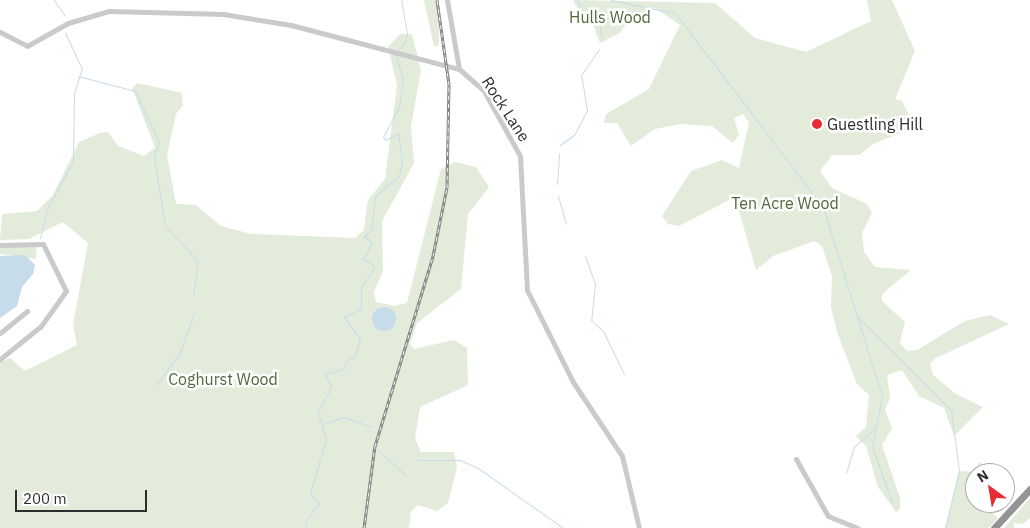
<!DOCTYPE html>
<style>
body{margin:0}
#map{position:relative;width:1030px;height:528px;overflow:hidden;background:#fff;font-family:"IBM Plex Sans",sans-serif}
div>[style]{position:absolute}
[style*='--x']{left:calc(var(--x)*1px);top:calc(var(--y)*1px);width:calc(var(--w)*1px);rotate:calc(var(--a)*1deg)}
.green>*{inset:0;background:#e3ebda}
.water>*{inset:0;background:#c6dceb}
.round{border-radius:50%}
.stream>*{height:1px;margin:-0.5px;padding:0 0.5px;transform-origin:0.5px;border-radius:0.5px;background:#c6dceb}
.minor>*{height:5px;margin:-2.5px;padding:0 2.5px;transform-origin:2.5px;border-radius:2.5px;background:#cacaca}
.highway>*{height:7px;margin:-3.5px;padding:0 3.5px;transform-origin:3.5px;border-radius:3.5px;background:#949494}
.rail>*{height:3px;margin-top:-1.5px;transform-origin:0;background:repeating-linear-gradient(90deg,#fff 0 4px,#828282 0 8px);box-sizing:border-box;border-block:1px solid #828282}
.dots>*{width:14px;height:14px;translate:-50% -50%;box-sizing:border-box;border:2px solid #fff;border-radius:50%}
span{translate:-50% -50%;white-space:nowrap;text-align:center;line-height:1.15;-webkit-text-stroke:5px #fff;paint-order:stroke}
.park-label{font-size:16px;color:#4f693a}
.street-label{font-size:16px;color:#2d2d2d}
.poi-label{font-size:16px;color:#2d2d2d}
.left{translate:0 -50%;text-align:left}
.north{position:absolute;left:965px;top:463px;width:50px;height:50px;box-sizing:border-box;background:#fff;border:1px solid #ababab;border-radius:50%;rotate:328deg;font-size:14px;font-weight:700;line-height:20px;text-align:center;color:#2d2d2d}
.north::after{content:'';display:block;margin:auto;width:18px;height:22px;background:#e72b34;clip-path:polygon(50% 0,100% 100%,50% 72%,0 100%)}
.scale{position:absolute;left:15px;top:490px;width:132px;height:22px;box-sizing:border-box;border:2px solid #2d2d2d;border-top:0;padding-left:6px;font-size:15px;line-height:18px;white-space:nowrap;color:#2d2d2d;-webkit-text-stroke:4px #fff;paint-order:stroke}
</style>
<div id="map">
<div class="green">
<i style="clip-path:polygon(424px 0,439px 0,439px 45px,434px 47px)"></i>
<i style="clip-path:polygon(573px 0,715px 3px,755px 38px,806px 52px,871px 21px,867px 0,892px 0,915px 51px,895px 99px,902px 101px,911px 119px,908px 130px,873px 144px,859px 155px,832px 155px,820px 171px,832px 188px,867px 204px,872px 213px,862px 233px,864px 252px,875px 267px,911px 270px,882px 294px,882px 301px,905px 322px,900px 343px,907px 351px,917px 350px,965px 321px,990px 315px,1009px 324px,934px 359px,930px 365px,933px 375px,956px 394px,983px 407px,954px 436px,944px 408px,919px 396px,902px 370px,887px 375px,890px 398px,885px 410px,892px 428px,882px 445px,900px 498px,900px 509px,896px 512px,878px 487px,866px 446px,856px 436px,866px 427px,869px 395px,857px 384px,837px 332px,831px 307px,832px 276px,822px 246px,814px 241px,773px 256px,756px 270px,735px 197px,679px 226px,668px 224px,662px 216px,691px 171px,722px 160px,739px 168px,749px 122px,743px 114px,734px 118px,739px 135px,733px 143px,712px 126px,680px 124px,655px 129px,631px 146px,617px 123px,604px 123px,606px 114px,649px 89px,680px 25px,655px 8px,631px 16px,620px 33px,600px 43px,591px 19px,581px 14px)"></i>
<i style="clip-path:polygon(400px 34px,412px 34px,421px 70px,411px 127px,414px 163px,382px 221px,383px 271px,374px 292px,376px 302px,394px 306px,407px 303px,441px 169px,455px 162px,476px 167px,489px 187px,468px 214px,461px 289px,417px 323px,410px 344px,414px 349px,454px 340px,467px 348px,468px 385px,420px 407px,415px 438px,421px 452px,454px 452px,457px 467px,448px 503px,437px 511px,418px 505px,411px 511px,409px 528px,0 528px,0 362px,10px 358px,25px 371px,77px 345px,73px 325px,88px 243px,63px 222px,29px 239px,0 240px,2px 214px,37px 211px,53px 195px,79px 142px,100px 133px,108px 132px,118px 146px,144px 156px,155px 148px,132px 88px,137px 83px,182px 93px,183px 105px,176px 114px,167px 155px,176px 204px,196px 205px,221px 226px,251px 234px,355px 238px,364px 230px,368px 200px,385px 179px,397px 85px,388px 47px)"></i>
<i style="clip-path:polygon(0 245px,37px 245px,36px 259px,0 254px)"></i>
<i style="clip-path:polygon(980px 462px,993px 473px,975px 473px,975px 503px,991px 503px,987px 508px,998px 518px,989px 528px,945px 528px,959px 471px,974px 472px)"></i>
<i style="clip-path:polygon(1030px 498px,1030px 518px,1023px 524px,1014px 523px,1014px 528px,1004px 528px)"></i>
</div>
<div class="water">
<i style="clip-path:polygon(25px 255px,35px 265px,33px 274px,22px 287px,17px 306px,0 318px,0 256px)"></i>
<i class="round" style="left:372px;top:307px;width:24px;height:24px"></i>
</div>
<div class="stream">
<i style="--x:54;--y:0;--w:19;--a:55"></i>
<i style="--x:577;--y:0;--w:14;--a:73"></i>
<i style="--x:581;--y:13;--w:21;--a:31"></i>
<i style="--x:599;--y:24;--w:14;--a:78"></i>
<i style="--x:611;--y:0;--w:65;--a:11.5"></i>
<i style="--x:675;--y:13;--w:244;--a:52.7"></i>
<i style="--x:823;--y:207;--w:198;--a:72.7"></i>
<i style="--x:882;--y:396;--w:32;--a:101"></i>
<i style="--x:876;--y:427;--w:30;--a:138"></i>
<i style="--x:854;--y:447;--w:27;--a:107"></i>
<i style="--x:397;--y:51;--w:11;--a:-45"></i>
<i style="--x:405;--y:43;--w:10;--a:-79"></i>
<i style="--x:407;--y:33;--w:34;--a:-100"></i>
<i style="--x:78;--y:76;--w:59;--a:14.7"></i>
<i style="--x:135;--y:91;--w:56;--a:64.8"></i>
<i style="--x:159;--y:142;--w:16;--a:108"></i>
<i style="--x:154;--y:157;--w:70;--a:80.9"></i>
<i style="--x:165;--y:226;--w:48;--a:46.7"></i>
<i style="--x:198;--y:261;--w:35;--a:98"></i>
<i style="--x:560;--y:145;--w:17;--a:-36"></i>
<i style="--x:574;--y:135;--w:27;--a:-62"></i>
<i style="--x:587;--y:111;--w:36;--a:-99"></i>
<i style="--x:581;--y:75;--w:32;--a:-55"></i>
<i style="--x:557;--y:184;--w:31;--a:-86"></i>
<i style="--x:558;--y:196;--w:29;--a:74"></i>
<i style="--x:40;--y:238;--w:32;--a:-76"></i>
<i style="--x:48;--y:207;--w:52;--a:-61.5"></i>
<i style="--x:73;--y:161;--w:68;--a:-89.2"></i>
<i style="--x:74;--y:93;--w:25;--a:-72"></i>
<i style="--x:82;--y:69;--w:40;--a:-115"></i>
<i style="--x:585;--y:256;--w:30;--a:70"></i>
<i style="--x:595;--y:284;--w:36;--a:96"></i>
<i style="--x:591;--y:320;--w:16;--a:43"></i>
<i style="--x:603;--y:331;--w:48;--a:64"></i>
<i style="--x:858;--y:317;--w:132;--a:45"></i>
<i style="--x:951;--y:410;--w:62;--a:82.5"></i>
<i style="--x:959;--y:471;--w:59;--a:103.8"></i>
<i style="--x:156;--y:385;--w:38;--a:-53"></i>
<i style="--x:179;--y:355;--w:45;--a:-70.3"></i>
<i style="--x:323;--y:424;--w:22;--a:-18"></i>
<i style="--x:344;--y:417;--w:29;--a:20"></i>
<i style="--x:875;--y:430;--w:17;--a:100"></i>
<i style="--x:872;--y:447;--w:59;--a:70"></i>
<i style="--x:380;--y:452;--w:36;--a:42"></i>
<i style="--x:418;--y:460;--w:42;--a:0"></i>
<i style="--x:460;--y:460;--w:20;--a:24"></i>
<i style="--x:478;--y:468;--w:104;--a:35.2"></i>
<i style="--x:307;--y:528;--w:7;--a:-106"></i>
<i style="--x:305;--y:521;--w:22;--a:-51"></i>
<i style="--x:319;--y:504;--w:13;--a:-132"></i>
<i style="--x:310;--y:494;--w:57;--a:-73.8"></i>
<i style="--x:326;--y:439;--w:28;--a:-107"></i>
<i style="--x:318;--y:412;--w:29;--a:-63"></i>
<i style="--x:331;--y:386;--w:13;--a:-117"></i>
<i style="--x:325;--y:374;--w:19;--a:-16"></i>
<i style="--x:343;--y:369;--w:9;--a:-69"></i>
<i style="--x:346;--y:361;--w:10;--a:-29"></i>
<i style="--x:355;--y:356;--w:18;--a:-74"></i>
<i style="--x:360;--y:339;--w:27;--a:-126"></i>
<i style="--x:344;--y:317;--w:19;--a:-25"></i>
<i style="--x:361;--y:309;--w:22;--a:-90"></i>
<i style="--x:361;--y:287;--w:21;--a:-55"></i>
<i style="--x:373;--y:270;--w:5;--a:-79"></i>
<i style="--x:374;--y:265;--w:13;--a:-151"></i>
<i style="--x:363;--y:259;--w:18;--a:-61"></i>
<i style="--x:372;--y:243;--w:11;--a:-139"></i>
<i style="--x:364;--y:236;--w:9;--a:-41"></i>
<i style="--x:371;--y:230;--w:34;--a:-83"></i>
<i style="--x:375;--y:196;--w:31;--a:-40"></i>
<i style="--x:399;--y:176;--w:15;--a:-79"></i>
<i style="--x:402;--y:161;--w:28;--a:-98"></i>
<i style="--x:398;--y:133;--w:14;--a:150"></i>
<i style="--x:386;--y:140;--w:4;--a:-135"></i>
<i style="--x:383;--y:137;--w:34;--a:-62"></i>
<i style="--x:399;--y:107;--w:27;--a:-82"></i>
<i style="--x:403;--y:80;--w:26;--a:-106"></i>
</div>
<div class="minor">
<i style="--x:447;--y:0;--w:70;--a:80.1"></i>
<i style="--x:0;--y:32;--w:30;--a:27"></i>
<i style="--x:27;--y:46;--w:47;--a:-29.3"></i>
<i style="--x:68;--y:23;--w:43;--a:-16.3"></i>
<i style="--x:109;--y:11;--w:114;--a:1.5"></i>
<i style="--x:223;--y:14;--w:69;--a:9.2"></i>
<i style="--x:291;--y:25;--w:174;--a:14.7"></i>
<i style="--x:459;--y:69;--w:33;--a:41"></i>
<i style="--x:484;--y:91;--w:74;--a:61"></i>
<i style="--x:520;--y:156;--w:134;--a:87"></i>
<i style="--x:527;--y:290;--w:103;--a:63.4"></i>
<i style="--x:573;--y:382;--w:89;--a:56.5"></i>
<i style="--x:622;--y:456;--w:74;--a:76.7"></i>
<i style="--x:0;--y:245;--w:43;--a:-1.3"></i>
<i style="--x:43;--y:244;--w:52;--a:63.9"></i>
<i style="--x:66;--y:291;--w:43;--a:125.5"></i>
<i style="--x:41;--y:326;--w:53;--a:141.2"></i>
<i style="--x:0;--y:333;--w:35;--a:-39"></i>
<i style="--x:796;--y:459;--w:65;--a:60.7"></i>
<i style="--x:828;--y:516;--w:32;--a:22"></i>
</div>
<div class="highway">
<i style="--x:994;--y:528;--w:53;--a:-47.3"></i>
</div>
<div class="rail">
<i style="--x:364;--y:528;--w:83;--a:-82.4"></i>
<i style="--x:375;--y:446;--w:199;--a:-73"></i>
<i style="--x:433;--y:256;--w:70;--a:-78.5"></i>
<i style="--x:447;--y:187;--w:103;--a:-88.9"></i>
<i style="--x:449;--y:84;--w:85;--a:-98.1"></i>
</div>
<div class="dots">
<i style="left:817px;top:124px;background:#e72b34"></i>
</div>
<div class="park-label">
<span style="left:610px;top:17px">Hulls Wood</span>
<span style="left:785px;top:203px">Ten Acre Wood</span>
<span style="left:223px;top:379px">Coghurst Wood</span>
</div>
<div class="street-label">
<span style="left:506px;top:109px;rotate:57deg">Rock Lane</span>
</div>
<div class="poi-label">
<span class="left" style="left:827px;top:124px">Guestling Hill</span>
</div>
<div class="north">N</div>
<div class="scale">200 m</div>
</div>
